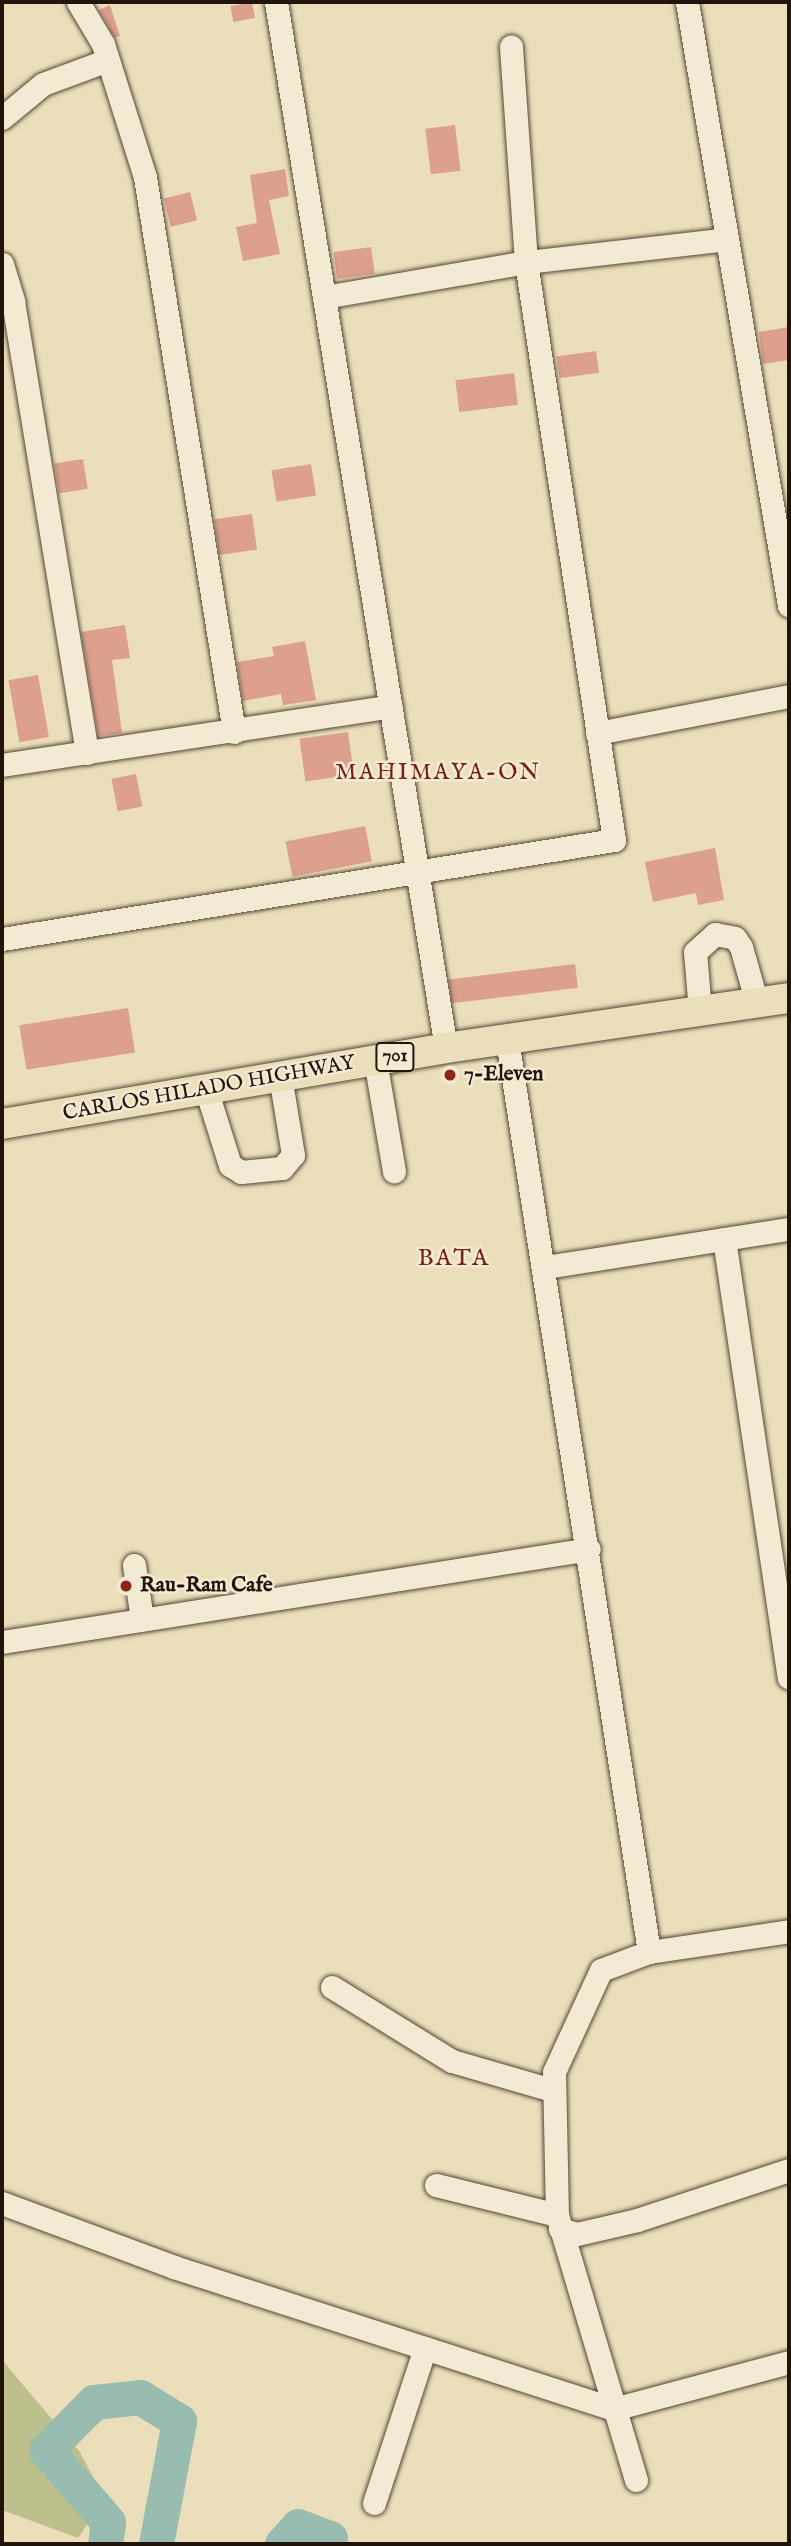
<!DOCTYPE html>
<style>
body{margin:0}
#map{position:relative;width:791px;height:2546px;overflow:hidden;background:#ebdfbb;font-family:"IM FELL English",serif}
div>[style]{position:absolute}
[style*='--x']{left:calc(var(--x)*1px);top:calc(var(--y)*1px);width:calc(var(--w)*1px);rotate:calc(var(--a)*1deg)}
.green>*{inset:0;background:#bdc08c}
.river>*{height:35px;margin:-17.5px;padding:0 17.5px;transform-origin:17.5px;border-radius:17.5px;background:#98bdb0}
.building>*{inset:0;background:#dd9f8e;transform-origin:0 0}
.roads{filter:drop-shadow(0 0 2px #544637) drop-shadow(0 0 2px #544637)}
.minor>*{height:23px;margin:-11.5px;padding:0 11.5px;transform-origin:11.5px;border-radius:11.5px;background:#f2ead3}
.major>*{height:30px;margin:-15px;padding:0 15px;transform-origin:15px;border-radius:15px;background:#ebdfbb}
.dots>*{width:19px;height:19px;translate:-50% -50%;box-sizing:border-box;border:4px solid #f2ead3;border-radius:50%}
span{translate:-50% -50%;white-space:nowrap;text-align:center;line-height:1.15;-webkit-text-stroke:5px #f2ead3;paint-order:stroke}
.shield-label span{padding:2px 5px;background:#f2ead3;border:2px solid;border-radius:5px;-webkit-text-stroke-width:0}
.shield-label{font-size:19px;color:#22130b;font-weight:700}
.poi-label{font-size:21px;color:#22130b;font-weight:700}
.left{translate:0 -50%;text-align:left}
.street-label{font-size:21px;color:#22130b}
.neighbourhood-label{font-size:23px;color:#7a1f14;letter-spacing:2px}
.quarter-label{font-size:24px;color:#7a1f14;letter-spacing:2px}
.frame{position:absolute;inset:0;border:4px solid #22130b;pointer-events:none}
</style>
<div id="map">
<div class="green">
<i style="clip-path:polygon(2px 2360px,79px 2451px,105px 2498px,78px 2538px,2px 2510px)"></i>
</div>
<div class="river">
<i style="--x:105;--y:2544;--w:22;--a:-82"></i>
<i style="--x:108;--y:2522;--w:95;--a:-130.7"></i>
<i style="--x:46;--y:2450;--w:68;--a:-45"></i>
<i style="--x:94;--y:2402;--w:46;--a:-6.2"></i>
<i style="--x:140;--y:2397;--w:46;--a:31.6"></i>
<i style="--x:179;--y:2421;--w:125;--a:100.6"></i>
<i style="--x:282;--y:2544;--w:24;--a:-48"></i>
<i style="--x:298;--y:2526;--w:34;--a:21"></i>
<i style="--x:330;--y:2538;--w:7;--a:117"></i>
</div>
<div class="building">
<i style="left:252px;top:2px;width:16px;height:22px;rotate:79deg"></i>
<i style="clip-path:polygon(110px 5px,120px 36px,115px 38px,99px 10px)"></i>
<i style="left:455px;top:125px;width:46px;height:30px;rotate:83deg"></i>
<i style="clip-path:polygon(285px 169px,289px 196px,269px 200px,280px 254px,243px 261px,236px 227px,257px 223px,250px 175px)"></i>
<i style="left:190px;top:192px;width:29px;height:27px;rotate:76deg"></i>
<i style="left:371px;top:247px;width:27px;height:38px;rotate:82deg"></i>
<i style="clip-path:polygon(789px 327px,789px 360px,763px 364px,759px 332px)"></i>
<i style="left:596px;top:351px;width:22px;height:40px;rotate:82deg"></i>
<i style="left:514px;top:373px;width:32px;height:59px;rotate:83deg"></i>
<i style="left:83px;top:459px;width:30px;height:29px;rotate:81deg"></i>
<i style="left:311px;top:464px;width:32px;height:40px;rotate:81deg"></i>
<i style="left:252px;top:514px;width:36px;height:38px;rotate:82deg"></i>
<i style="clip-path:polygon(125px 625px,130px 658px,112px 660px,122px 733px,98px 736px,81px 632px)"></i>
<i style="clip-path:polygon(305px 641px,316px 700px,283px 705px,281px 694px,243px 701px,237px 662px,274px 656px,272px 647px)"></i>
<i style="left:38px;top:675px;width:63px;height:30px;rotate:80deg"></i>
<i style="left:348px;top:732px;width:43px;height:49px;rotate:82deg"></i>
<i style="left:136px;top:774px;width:33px;height:25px;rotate:79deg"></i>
<i style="left:365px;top:826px;width:36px;height:81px;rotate:79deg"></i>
<i style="clip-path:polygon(715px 848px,724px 900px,698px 905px,696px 893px,653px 902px,645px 862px)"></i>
<i style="left:575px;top:964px;width:24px;height:127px;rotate:83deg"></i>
<i style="left:128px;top:1008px;width:45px;height:110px;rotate:81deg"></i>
</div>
<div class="roads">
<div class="minor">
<i style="--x:78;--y:2;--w:49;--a:59.2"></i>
<i style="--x:103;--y:44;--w:139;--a:72.5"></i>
<i style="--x:145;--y:177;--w:562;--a:80.89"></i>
<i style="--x:276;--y:2;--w:1060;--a:80.77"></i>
<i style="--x:687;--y:2;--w:612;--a:80.4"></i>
<i style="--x:2;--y:118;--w:53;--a:-39.7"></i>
<i style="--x:43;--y:84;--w:69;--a:-20.3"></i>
<i style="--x:2;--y:264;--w:39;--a:73"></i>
<i style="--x:13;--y:301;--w:458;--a:80.7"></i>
<i style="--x:324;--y:297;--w:205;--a:-9.8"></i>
<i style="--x:526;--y:262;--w:202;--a:-6.5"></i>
<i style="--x:597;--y:733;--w:196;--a:-10.9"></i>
<i style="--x:2;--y:765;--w:393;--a:-8.6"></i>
<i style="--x:2;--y:939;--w:620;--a:-9.19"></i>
<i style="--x:614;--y:840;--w:585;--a:-98.66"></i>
<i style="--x:526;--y:262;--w:216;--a:-94"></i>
<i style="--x:700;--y:1011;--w:59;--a:-94.8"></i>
<i style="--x:695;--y:952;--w:27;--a:-42"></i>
<i style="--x:715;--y:934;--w:20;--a:11"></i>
<i style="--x:735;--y:938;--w:11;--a:56"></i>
<i style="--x:741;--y:947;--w:58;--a:74.1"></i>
<i style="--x:507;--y:1039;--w:924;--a:81.16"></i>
<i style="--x:375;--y:1060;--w:113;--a:80.3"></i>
<i style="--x:206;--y:1089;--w:80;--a:72.5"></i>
<i style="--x:230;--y:1165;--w:13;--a:32"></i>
<i style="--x:241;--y:1172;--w:41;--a:-5.6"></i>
<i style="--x:282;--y:1168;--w:17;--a:-50"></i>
<i style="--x:293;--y:1155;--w:80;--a:-99.3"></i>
<i style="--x:724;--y:1239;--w:443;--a:81.6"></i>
<i style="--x:545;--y:1267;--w:247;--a:-8.9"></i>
<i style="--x:134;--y:1565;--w:55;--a:81.6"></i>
<i style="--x:2;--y:1642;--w:594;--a:-9"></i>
<i style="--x:332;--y:1987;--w:141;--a:31.7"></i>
<i style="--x:452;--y:2061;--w:104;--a:16.2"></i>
<i style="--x:436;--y:2185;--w:125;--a:13.9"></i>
<i style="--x:2;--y:2203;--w:184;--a:20.4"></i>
<i style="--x:174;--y:2267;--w:462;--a:17.9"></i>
<i style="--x:614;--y:2409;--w:181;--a:-15"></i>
<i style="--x:560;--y:2229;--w:18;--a:16"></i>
<i style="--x:577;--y:2234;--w:62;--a:-13.1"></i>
<i style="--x:637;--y:2220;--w:160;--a:-18.2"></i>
<i style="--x:636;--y:2480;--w:277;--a:-106.6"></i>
<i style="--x:557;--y:2215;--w:143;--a:-91.2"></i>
<i style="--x:554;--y:2072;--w:112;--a:-65.3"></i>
<i style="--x:601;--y:1970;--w:51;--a:-20.6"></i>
<i style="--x:649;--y:1952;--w:142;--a:-8.5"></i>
<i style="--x:374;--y:2503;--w:163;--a:-71.8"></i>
</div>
<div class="major">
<i style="--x:2;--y:1124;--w:450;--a:-9.7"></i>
<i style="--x:446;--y:1048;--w:347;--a:-8.3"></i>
</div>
</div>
<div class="dots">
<i style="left:450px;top:1075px;background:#8f2418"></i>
<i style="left:126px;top:1586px;background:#8f2418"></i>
</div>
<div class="shield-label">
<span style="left:395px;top:1057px">701</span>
</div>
<div class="poi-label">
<span class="left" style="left:464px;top:1075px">7-Eleven</span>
<span class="left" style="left:140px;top:1586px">Rau-Ram Cafe</span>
</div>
<div class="street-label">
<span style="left:209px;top:1089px;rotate:-10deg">CARLOS HILADO HIGHWAY</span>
</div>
<div class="neighbourhood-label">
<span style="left:438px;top:773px">MAHIMAYA-ON</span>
</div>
<div class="quarter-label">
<span style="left:454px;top:1259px">BATA</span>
</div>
<div class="frame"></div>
</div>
